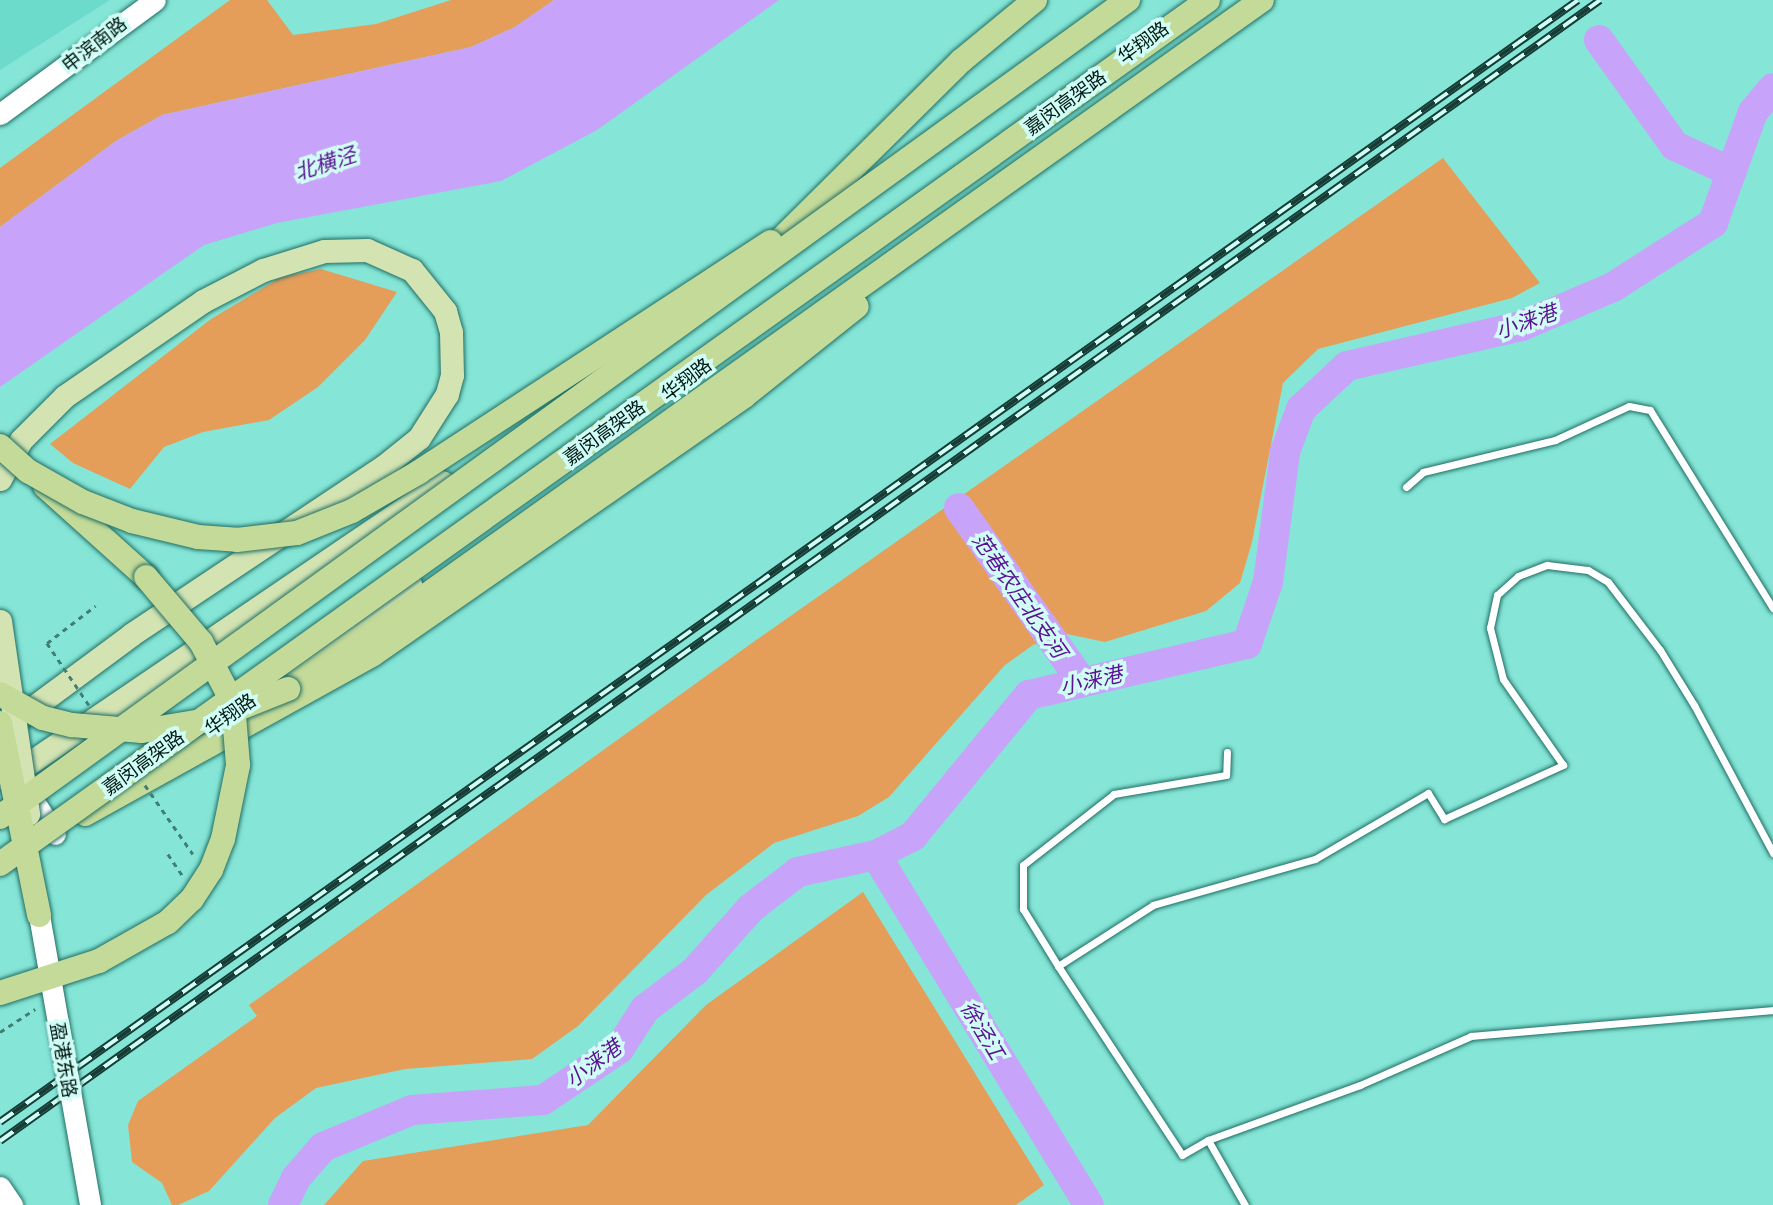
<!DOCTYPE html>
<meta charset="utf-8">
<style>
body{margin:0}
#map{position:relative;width:1773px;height:1205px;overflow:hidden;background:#85e6d7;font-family:Barlow,"Noto Sans SC",sans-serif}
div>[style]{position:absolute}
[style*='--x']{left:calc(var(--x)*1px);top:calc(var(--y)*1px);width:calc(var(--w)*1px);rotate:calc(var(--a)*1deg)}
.built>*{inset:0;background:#6cdbcb}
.green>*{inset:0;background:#e59e5a}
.water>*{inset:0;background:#c7a3f9}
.river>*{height:30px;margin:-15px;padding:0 15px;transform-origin:15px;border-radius:15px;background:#c7a3f9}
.path>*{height:2.5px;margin-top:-1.25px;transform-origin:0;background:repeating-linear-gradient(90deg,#427e74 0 5px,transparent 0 10px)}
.roads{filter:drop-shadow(0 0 2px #206e64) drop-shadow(0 0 2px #206e64)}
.service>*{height:7px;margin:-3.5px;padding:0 3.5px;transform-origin:3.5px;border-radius:3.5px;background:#fff}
.secondary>*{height:21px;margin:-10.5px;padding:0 10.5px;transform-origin:10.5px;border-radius:10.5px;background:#fff}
.primary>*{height:23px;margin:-11.5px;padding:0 11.5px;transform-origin:11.5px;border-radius:11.5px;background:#d3e3b2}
.trunk>*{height:24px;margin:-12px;padding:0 12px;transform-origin:12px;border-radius:12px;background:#c4da98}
.rail>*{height:8px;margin-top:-4px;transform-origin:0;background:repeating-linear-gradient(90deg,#d0fdf5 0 16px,#173c36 0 32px);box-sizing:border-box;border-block:2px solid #173c36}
.path-bridge>*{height:2.5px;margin-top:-1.25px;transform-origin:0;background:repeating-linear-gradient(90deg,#427e74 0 5px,transparent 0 10px)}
.bridges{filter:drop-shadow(0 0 2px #206e64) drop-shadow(0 0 2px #206e64)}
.secondary-bridge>*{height:21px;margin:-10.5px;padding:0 10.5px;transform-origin:10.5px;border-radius:10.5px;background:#fff}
.primary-bridge>*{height:23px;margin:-11.5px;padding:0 11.5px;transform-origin:11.5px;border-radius:11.5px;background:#d3e3b2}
.trunk-bridge>*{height:24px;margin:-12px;padding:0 12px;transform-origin:12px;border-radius:12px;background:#c4da98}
span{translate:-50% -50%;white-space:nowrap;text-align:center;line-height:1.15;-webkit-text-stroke:7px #d0fdf5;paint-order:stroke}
.street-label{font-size:19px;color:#001814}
.water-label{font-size:21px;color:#5a1192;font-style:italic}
</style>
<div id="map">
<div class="built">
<i style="clip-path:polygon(0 0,110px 0,0 70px)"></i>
</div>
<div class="green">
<i style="clip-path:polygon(230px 0,267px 0,293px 35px,376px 24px,451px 0,554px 0,515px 27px,471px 47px,162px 115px,116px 141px,0 227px,0 168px)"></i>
<i style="clip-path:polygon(1443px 158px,1540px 283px,1512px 298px,1318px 349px,1283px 383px,1252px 542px,1240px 583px,1206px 611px,1105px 642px,1067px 634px,1033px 645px,1005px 665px,889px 797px,858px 816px,774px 843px,706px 895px,578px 1026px,532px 1059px,405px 1069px,316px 1088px,275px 1118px,209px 1191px,178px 1205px,172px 1205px,162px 1183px,132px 1162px,128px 1125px,138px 1101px,257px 1016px,249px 1005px,752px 643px)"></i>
<i style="clip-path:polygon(321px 269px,397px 292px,365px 340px,318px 387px,269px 420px,203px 432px,164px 447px,130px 489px,73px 463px,50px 444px,211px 319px,281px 277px)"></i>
<i style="clip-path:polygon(863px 892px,1044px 1185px,1016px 1205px,324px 1205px,363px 1161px,588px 1125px,706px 1005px)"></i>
</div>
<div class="water">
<i style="clip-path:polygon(554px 0,779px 0,597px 130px,501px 181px,277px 223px,204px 245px,0 387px,0 227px,116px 141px,162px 115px,471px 47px,515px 27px)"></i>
</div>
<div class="river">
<i style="--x:1599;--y:40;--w:130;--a:54.4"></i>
<i style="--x:1675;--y:146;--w:62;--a:24.9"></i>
<i style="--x:959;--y:508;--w:213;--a:54.7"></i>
<i style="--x:876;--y:855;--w:410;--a:58.7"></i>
<i style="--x:283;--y:1205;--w:30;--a:-64"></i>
<i style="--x:296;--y:1178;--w:41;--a:-48.9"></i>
<i style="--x:323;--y:1147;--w:96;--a:-22.6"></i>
<i style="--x:412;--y:1110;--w:131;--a:-4.4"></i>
<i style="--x:543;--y:1100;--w:92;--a:-33.9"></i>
<i style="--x:619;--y:1049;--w:48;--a:-57"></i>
<i style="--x:645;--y:1009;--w:63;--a:-37.2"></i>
<i style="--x:695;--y:971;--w:84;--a:-48.4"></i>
<i style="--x:751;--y:908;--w:59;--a:-37.5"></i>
<i style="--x:798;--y:872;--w:80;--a:-12.3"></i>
<i style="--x:876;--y:855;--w:42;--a:-27.2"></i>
<i style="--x:913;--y:836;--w:183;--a:-50.6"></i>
<i style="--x:1029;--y:695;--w:224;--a:-13.2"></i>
<i style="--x:1247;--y:644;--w:65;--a:-71.3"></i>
<i style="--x:1268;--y:582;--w:131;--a:-82.5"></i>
<i style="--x:1285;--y:452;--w:46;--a:-69.6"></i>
<i style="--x:1301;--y:409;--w:63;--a:-43.1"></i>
<i style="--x:1347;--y:366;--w:180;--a:-12.9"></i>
<i style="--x:1522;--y:326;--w:99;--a:-23.2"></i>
<i style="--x:1613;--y:287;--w:119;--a:-32.6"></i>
<i style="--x:1713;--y:223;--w:118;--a:-70.2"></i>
<i style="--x:1753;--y:112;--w:31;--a:-50"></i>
</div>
<div class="path">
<i style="--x:47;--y:643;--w:61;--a:-37.6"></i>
<i style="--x:168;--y:854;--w:27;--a:56"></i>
</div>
<div class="roads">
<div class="service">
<i style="--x:1406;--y:487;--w:23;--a:-41"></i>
<i style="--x:1423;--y:472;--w:136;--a:-13.6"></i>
<i style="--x:1555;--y:440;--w:81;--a:-24.7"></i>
<i style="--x:1629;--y:406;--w:21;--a:11"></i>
<i style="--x:1650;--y:410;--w:233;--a:58.2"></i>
<i style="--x:1227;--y:752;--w:23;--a:92"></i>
<i style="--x:1226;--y:775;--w:114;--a:170.4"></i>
<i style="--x:1114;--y:794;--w:115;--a:142"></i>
<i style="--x:1023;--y:865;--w:44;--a:90"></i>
<i style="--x:1023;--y:909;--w:67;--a:58.4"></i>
<i style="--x:1058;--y:966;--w:113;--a:-32.7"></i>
<i style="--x:1153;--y:905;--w:168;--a:-15.9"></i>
<i style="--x:1315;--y:859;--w:131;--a:-30.3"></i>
<i style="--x:1428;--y:793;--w:31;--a:58"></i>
<i style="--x:1444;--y:819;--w:131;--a:-24.4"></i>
<i style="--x:1563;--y:765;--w:105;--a:-124.9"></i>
<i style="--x:1503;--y:679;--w:53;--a:-104.3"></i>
<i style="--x:1490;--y:628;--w:34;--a:-78"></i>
<i style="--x:1497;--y:595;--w:28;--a:-42"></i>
<i style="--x:1518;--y:576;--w:31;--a:-21"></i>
<i style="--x:1547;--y:565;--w:41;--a:7"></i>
<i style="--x:1588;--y:570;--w:23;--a:31"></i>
<i style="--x:1608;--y:582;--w:86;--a:52.6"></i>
<i style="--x:1660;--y:650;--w:65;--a:58.3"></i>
<i style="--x:1694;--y:705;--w:168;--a:61.9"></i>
<i style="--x:1058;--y:966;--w:226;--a:56.7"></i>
<i style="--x:1182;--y:1155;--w:30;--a:-30"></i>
<i style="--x:1208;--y:1140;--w:162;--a:-19.9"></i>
<i style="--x:1360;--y:1085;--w:121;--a:-23.8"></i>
<i style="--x:1471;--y:1036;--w:303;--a:-4.9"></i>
<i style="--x:1208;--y:1140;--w:75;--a:60.4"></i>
</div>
<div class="secondary">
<i style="--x:0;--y:114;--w:192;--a:-36.3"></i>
<i style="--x:24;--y:786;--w:57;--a:57.1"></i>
<i style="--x:0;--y:1187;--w:22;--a:56"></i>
</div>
<div class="primary">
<i style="--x:0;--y:479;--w:44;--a:-61.7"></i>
<i style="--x:21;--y:440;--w:62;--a:-45"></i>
<i style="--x:65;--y:396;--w:168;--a:-34.5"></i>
<i style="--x:203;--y:301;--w:68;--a:-27.3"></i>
<i style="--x:263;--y:270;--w:64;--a:-17.3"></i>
<i style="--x:324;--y:251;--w:43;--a:-1.3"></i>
<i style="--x:367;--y:250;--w:49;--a:24"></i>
<i style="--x:412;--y:270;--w:53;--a:51.2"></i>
<i style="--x:445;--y:311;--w:22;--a:74"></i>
<i style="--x:451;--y:332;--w:43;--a:88.7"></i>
<i style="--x:452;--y:375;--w:20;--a:105"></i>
<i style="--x:447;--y:394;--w:52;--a:122.5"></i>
<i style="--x:419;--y:438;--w:45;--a:141.3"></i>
<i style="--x:384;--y:466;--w:304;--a:146.3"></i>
<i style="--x:131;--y:635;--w:143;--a:143.5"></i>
<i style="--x:262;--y:692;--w:183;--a:-35.9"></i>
<i style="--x:6;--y:779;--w:528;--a:-34.2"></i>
</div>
<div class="trunk">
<i style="--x:771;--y:249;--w:267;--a:-44.7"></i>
<i style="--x:961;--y:61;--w:96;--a:-39.5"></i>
<i style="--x:45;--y:486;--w:136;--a:42"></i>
<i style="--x:288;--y:689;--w:135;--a:-33.8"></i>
<i style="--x:400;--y:614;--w:1058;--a:-35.46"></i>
<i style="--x:85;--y:814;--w:328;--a:-29"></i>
<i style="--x:372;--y:655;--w:453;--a:-34.8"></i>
<i style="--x:744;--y:396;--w:144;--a:-38.5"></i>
</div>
</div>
<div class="rail">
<i style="--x:0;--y:1122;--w:1936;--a:-35.41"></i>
<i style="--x:0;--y:1141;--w:1965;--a:-35.49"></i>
</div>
<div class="path-bridge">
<i style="--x:47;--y:643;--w:75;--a:55.9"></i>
<i style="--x:145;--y:785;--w:84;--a:55.2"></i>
<i style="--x:0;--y:1032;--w:42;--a:-33.3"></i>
</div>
<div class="bridges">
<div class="secondary-bridge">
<i style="--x:39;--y:915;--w:294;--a:80"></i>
</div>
<div class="primary-bridge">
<i style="--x:0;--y:621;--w:195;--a:81.7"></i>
</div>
<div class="trunk-bridge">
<i style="--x:0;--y:446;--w:38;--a:42"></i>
<i style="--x:28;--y:471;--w:63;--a:29.4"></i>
<i style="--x:83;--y:502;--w:53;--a:21.2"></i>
<i style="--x:132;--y:521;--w:68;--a:13.6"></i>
<i style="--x:198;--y:537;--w:39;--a:4"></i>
<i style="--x:237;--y:540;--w:60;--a:-6.7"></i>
<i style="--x:297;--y:533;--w:59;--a:-21.8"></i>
<i style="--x:352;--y:511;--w:78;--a:-30.2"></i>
<i style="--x:419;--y:472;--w:420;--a:-33.2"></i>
<i style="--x:0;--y:694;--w:49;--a:29.2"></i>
<i style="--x:43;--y:718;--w:30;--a:14"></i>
<i style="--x:72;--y:725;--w:70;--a:4.9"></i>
<i style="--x:142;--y:731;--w:72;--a:-9.6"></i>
<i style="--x:213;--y:719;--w:81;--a:-21.8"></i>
<i style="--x:0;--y:723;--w:196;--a:78.5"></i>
<i style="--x:0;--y:817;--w:1393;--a:-35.92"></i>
<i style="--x:0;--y:864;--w:1485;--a:-35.57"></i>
<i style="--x:0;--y:993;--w:104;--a:-17.9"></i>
<i style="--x:99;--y:961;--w:79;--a:-29.5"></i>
<i style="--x:168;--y:922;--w:33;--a:-44"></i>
<i style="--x:192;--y:899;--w:35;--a:-57"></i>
<i style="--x:211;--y:870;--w:33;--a:-69"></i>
<i style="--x:223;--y:839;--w:76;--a:-78.5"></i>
<i style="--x:238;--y:765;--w:62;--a:-94.6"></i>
<i style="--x:233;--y:703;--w:69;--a:-117.7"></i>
<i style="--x:201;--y:642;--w:85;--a:-130.2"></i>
</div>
</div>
<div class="street-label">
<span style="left:1143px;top:42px;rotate:-36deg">华翔路</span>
<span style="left:94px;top:44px;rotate:-38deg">申滨南路</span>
<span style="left:1065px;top:102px;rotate:-36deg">嘉闵高架路</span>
<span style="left:686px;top:379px;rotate:-37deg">华翔路</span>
<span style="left:604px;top:432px;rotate:-36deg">嘉闵高架路</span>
<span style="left:230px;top:714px;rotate:-35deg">华翔路</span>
<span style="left:143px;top:762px;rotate:-36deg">嘉闵高架路</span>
<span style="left:64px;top:1060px;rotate:80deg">盈港东路</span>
</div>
<div class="water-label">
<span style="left:325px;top:163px;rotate:-18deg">北横泾</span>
<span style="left:1526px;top:321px;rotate:-19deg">小涞港</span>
<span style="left:1020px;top:595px;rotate:55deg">范巷农庄北支河</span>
<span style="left:1091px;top:680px;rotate:-13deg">小涞港</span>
<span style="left:983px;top:1030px;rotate:59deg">徐泾江</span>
<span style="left:593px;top:1063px;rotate:-37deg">小涞港</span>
</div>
</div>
